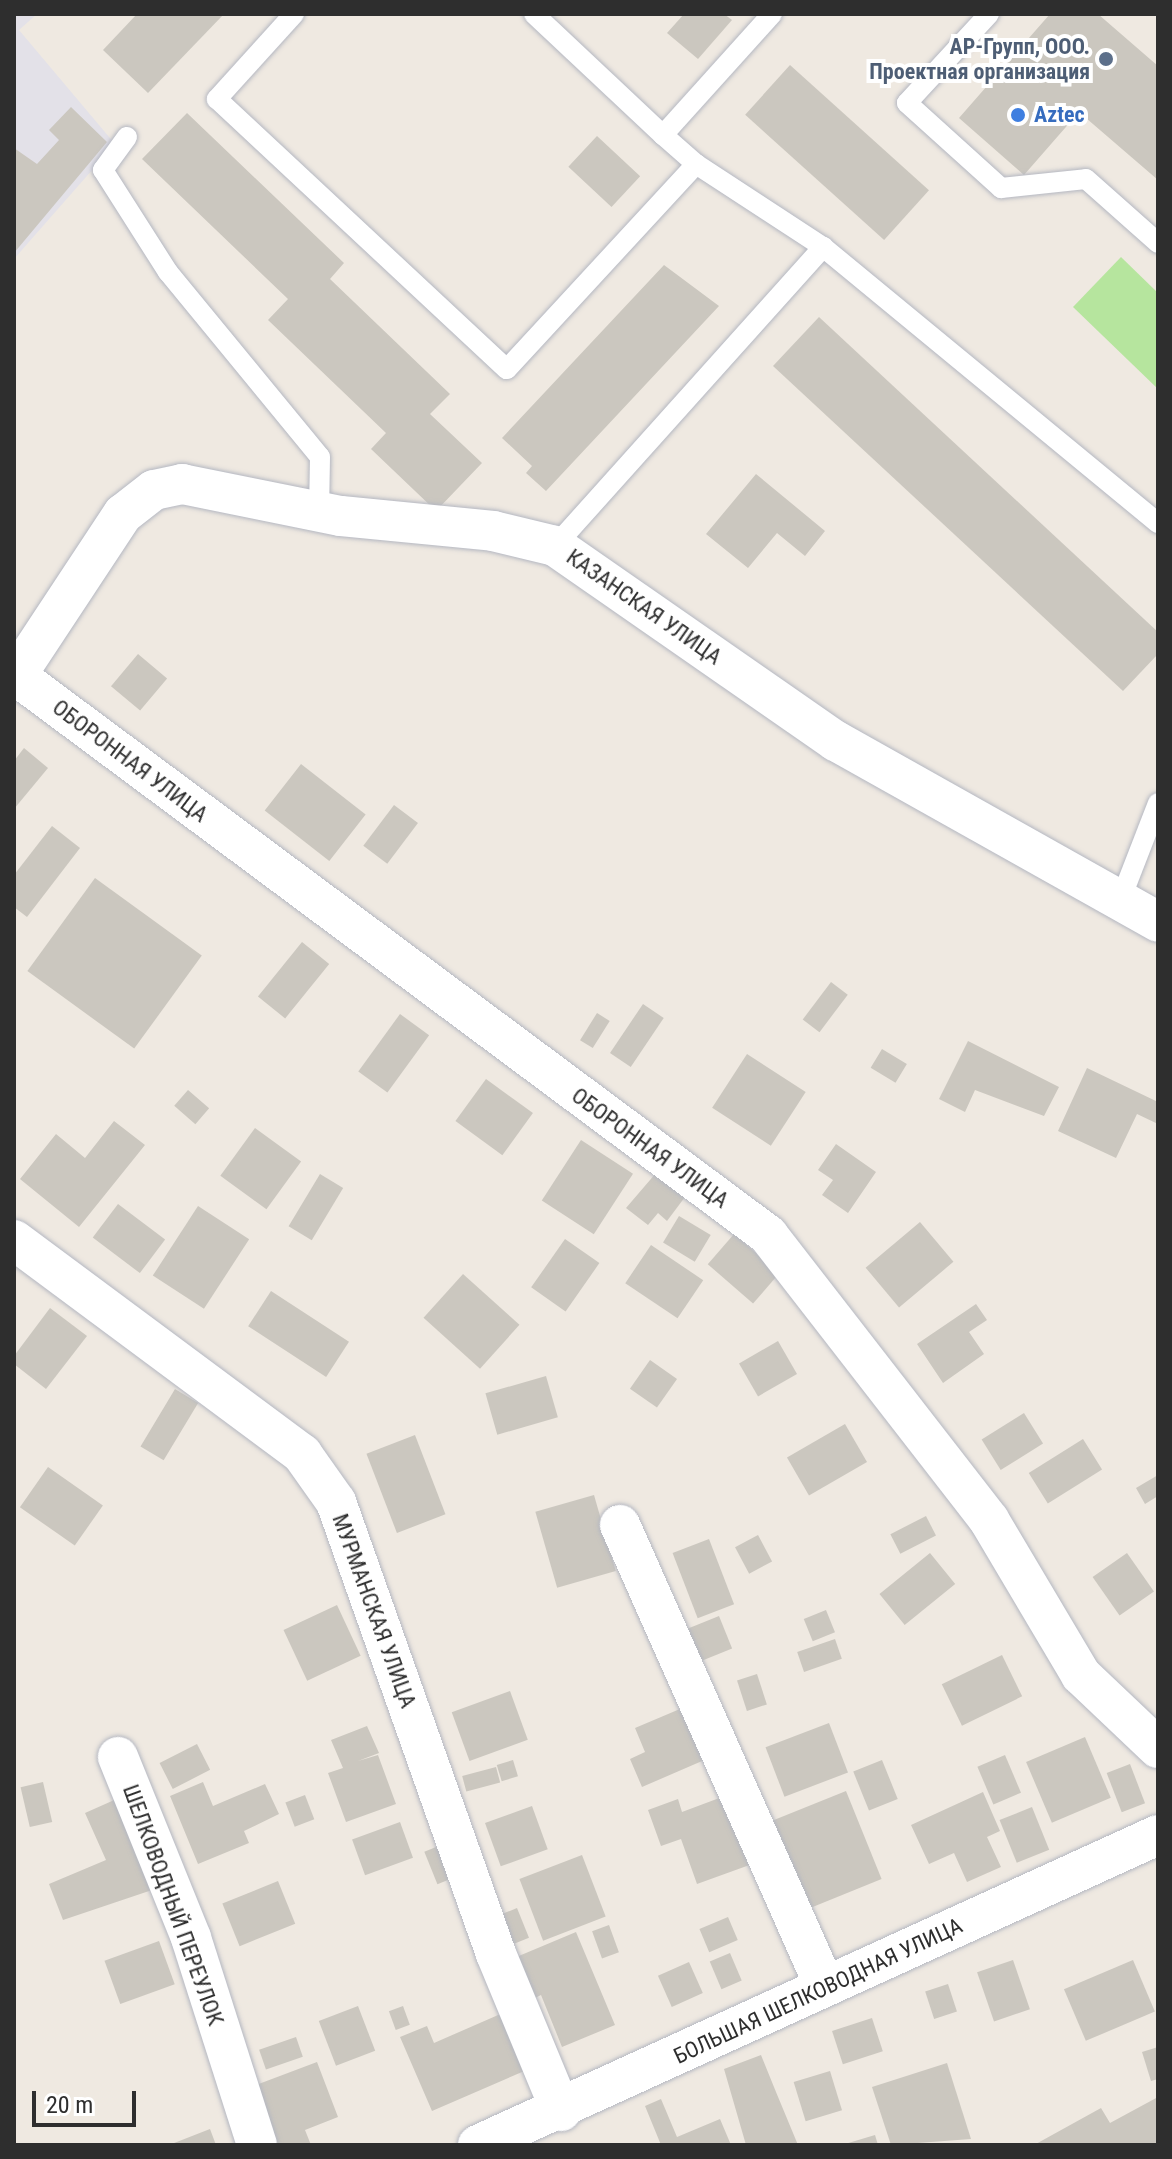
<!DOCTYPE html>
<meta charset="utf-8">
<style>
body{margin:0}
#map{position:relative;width:1172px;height:2159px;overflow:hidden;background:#efe9e1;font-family:"Roboto Condensed",sans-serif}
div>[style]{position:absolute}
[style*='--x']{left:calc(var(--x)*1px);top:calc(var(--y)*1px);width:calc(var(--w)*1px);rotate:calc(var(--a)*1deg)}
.industrial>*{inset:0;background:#e3e1e8}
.green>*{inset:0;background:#b6e59e}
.building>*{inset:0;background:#cbc7bf;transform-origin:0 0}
.roads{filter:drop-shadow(0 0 2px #b4b7c1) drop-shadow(0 0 2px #b4b7c1)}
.service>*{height:20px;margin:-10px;padding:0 10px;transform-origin:10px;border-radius:10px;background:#fff}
.minor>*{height:40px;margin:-20px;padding:0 20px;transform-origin:20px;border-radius:20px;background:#fff}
.dots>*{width:22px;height:22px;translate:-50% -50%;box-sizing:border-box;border:4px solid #fff;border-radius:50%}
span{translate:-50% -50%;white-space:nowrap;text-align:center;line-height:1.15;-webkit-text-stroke:8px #fff;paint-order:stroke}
.service-label{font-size:22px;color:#4e5e75;font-weight:700}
.right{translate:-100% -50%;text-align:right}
.shop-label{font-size:22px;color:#366cbe;font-weight:700}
.left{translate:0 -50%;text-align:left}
.street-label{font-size:22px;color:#2e2e2e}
.frame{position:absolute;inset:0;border:16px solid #2e2e2e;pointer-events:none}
.scale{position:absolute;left:32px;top:2091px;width:104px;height:36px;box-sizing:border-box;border:4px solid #2e2e2e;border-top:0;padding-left:10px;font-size:24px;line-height:28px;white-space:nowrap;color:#2e2e2e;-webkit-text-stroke:6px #fff;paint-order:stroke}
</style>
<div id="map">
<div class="industrial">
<i style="clip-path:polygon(14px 14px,37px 14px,19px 30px,115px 144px,14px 259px)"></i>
</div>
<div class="green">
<i style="clip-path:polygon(1121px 257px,1158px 293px,1158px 389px,1073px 307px)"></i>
</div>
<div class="building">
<i style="clip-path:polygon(137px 14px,224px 14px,148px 93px,103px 50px)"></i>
<i style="clip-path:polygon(684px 14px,724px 14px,732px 20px,698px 59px,667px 33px)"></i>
<i style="clip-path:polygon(1050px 14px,1098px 14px,1158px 66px,1158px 180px,1079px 112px,1024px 175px,959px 118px)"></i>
<i style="left:790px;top:65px;width:187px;height:67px;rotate:42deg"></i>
<i style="clip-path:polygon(71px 107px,107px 142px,14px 253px,14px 148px,37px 164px,59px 140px,49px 130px)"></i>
<i style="clip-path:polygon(187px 113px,344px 263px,330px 279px,450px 394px,430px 414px,482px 463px,436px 511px,371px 449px,386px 433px,268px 320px,288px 299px,142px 159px)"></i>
<i style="left:597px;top:136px;width:59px;height:42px;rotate:43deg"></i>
<i style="clip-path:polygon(664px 265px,719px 306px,546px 491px,526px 473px,532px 466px,502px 438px)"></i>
<i style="clip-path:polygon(819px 317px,1158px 632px,1158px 654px,1123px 691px,773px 366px)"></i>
<i style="clip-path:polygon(756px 474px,825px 531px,805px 556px,777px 533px,748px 568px,706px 534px)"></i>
<i style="left:138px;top:654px;width:38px;height:42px;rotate:40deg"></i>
<i style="clip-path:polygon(24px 748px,48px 768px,14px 809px,14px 761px)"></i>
<i style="left:301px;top:764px;width:82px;height:59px;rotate:38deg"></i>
<i style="left:394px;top:805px;width:30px;height:51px;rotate:37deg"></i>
<i style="clip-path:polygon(52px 826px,80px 848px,27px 917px,14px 907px,14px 875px)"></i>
<i style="left:95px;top:878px;width:132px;height:115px;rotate:36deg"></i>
<i style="left:302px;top:942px;width:35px;height:70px;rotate:39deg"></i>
<i style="left:831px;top:982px;width:21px;height:47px;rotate:37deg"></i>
<i style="left:643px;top:1004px;width:25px;height:59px;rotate:34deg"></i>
<i style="left:597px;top:1013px;width:15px;height:32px;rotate:32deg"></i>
<i style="left:400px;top:1014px;width:36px;height:71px;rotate:36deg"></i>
<i style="clip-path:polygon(968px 1041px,1059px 1087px,1044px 1116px,975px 1090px,965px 1112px,939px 1099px)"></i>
<i style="left:882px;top:1049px;width:29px;height:22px;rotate:31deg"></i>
<i style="left:747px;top:1054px;width:70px;height:64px;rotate:33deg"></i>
<i style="clip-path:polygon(1087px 1068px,1158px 1102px,1158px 1124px,1137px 1114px,1116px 1158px,1058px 1131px)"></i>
<i style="left:486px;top:1079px;width:58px;height:52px;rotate:36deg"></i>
<i style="left:188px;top:1090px;width:28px;height:21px;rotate:41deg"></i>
<i style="clip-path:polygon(114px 1121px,145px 1145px,79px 1227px,20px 1179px,56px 1134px,85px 1158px)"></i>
<i style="left:255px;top:1128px;width:57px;height:59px;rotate:36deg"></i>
<i style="left:581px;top:1140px;width:62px;height:72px;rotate:33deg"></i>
<i style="clip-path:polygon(836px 1144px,876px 1172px,848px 1213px,822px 1195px,833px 1180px,818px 1170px)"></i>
<i style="clip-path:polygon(656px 1173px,688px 1193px,667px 1221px,658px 1213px,648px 1225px,626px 1208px)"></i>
<i style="left:320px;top:1174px;width:27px;height:61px;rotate:31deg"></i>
<i style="left:118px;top:1204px;width:59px;height:42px;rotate:37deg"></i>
<i style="left:198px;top:1206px;width:61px;height:83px;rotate:33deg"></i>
<i style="left:679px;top:1216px;width:37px;height:31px;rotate:31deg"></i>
<i style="left:920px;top:1222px;width:52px;height:71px;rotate:50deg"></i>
<i style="left:734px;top:1234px;width:60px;height:40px;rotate:41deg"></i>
<i style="left:565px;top:1239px;width:42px;height:59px;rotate:35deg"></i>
<i style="left:651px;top:1245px;width:63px;height:46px;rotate:34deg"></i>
<i style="left:463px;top:1274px;width:76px;height:59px;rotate:42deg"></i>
<i style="left:271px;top:1291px;width:93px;height:42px;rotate:33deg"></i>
<i style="clip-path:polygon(976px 1304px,987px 1320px,969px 1332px,984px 1354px,943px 1383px,917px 1344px)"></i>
<i style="clip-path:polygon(50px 1308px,87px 1336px,46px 1389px,14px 1364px,14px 1356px)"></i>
<i style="left:778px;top:1341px;width:38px;height:45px;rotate:60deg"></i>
<i style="left:650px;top:1360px;width:33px;height:35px;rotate:35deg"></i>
<i style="left:546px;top:1376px;width:43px;height:63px;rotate:74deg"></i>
<i style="left:175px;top:1389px;width:27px;height:67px;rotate:31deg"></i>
<i style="left:1024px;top:1413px;width:36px;height:50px;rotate:58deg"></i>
<i style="left:845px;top:1424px;width:44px;height:67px;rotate:60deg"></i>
<i style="left:415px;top:1435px;width:85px;height:52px;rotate:69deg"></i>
<i style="left:1083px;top:1439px;width:36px;height:64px;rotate:58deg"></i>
<i style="left:48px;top:1467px;width:67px;height:49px;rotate:35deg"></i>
<i style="clip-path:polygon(1158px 1475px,1158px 1496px,1145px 1504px,1136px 1488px)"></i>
<i style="left:594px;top:1495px;width:79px;height:61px;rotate:74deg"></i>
<i style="left:926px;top:1516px;width:22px;height:40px;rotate:63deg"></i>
<i style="left:758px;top:1535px;width:30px;height:26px;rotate:62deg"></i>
<i style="left:709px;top:1539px;width:70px;height:39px;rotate:69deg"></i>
<i style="left:930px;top:1553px;width:40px;height:65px;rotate:51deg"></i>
<i style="left:1127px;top:1553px;width:47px;height:42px;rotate:55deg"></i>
<i style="left:337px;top:1605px;width:56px;height:59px;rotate:65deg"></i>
<i style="left:826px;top:1610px;width:24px;height:24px;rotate:68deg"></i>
<i style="left:719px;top:1616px;width:35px;height:38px;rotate:68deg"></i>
<i style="left:835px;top:1639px;width:21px;height:40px;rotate:71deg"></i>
<i style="left:1002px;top:1655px;width:46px;height:67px;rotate:64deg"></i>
<i style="left:757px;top:1674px;width:32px;height:21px;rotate:72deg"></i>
<i style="left:510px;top:1691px;width:52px;height:62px;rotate:70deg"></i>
<i style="clip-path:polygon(687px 1706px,709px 1758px,642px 1787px,630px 1759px,645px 1752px,635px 1728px)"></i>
<i style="left:829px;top:1723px;width:53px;height:68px;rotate:69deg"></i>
<i style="clip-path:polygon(367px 1726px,379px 1753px,358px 1761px,378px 1755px,396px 1804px,346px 1822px,328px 1773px,343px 1768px,331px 1740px)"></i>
<i style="left:1085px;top:1737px;width:66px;height:64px;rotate:67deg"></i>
<i style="left:197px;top:1744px;width:29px;height:42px;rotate:63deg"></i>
<i style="left:1005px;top:1755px;width:41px;height:30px;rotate:67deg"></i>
<i style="left:513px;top:1760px;width:17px;height:17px;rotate:73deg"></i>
<i style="left:882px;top:1760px;width:42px;height:31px;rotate:68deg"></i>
<i style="left:1130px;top:1764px;width:42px;height:25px;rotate:69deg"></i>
<i style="left:496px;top:1767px;width:16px;height:35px;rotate:75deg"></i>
<i style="left:43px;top:1782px;width:41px;height:23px;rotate:77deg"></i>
<i style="clip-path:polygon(203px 1782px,213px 1806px,265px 1784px,279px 1814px,244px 1831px,249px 1843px,198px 1864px,170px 1796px)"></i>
<i style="left:846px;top:1791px;width:95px;height:79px;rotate:68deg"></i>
<i style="clip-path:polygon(983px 1792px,1000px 1831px,987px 1837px,1001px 1867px,967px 1882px,954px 1853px,929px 1864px,911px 1825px)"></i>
<i style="clip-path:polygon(730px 1794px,755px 1863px,697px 1884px,681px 1839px,661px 1846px,648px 1810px,678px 1799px,682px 1812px)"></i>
<i style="left:305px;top:1795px;width:26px;height:21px;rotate:69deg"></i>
<i style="clip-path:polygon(121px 1797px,158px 1888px,63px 1920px,49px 1884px,106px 1860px,85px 1813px)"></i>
<i style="left:532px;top:1806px;width:46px;height:50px;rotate:70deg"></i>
<i style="left:1032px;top:1807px;width:46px;height:35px;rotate:68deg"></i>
<i style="left:400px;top:1822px;width:38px;height:51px;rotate:70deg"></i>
<i style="left:441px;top:1845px;width:35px;height:18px;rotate:68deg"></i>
<i style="left:582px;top:1855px;width:66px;height:67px;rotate:69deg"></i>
<i style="left:278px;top:1881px;width:46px;height:60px;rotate:68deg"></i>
<i style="left:517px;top:1908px;width:32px;height:18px;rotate:68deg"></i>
<i style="left:728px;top:1917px;width:25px;height:31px;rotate:67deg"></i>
<i style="left:609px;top:1925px;width:29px;height:18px;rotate:70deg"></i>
<i style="clip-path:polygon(576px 1932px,615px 2025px,562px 2047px,541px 1995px,531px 2000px,514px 1958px)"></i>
<i style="left:159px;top:1941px;width:46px;height:58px;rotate:70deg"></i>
<i style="left:730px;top:1953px;width:30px;height:22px;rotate:67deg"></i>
<i style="left:1013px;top:1960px;width:52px;height:38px;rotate:71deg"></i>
<i style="left:1133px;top:1960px;width:56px;height:75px;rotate:67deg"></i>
<i style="left:689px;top:1962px;width:34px;height:34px;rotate:66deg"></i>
<i style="left:948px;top:1984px;width:29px;height:24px;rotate:72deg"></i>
<i style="left:358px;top:2006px;width:48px;height:42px;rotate:69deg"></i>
<i style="left:403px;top:2006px;width:20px;height:15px;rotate:70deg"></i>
<i style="clip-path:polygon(505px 2012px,529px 2069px,432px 2111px,400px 2037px,427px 2026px,434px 2043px)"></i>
<i style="left:872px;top:2018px;width:35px;height:42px;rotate:72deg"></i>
<i style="left:296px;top:2037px;width:21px;height:39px;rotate:71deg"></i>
<i style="clip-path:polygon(1158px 2047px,1158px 2079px,1151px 2081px,1142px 2052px)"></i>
<i style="clip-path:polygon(761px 2055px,776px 2092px,798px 2145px,746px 2145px,724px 2069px)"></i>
<i style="clip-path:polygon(317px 2062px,338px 2117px,305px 2130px,311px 2145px,275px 2145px,253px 2086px)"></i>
<i style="clip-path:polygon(947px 2063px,971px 2139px,891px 2145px,872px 2087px)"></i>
<i style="left:830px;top:2071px;width:41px;height:38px;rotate:73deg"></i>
<i style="clip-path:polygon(1158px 2097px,1158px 2145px,1034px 2145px,1101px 2108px,1110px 2123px)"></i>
<i style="clip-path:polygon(661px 2099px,677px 2137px,720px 2119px,731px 2145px,661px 2145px,645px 2106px)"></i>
<i style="clip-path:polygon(210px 2129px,216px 2145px,169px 2145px)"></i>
<i style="clip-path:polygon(875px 2135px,878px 2145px,845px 2145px,845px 2144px)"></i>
</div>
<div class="roads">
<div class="service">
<i style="--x:294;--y:14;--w:115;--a:132.2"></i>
<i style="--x:217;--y:99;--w:396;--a:43"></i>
<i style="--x:507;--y:369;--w:279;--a:-47.3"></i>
<i style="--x:534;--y:14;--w:177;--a:43.2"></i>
<i style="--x:989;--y:14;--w:121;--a:132.7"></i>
<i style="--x:907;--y:103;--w:127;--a:42.1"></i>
<i style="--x:1001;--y:188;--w:85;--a:-6"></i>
<i style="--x:1086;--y:179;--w:96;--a:41.6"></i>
<i style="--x:127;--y:137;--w:41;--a:126"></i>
<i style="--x:103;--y:170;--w:121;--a:57.5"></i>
<i style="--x:168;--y:272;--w:239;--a:50.6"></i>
<i style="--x:320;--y:457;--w:55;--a:91"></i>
<i style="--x:823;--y:247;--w:434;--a:39.5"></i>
<i style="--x:555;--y:546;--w:402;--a:-48.1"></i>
<i style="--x:823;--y:247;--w:152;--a:-146.8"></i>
<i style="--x:696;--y:164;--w:44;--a:-138.7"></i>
<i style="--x:663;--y:135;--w:163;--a:-48"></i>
<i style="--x:1120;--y:901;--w:105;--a:-68.8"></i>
</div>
<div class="minor">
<i style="--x:14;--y:674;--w:940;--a:36.65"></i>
<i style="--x:768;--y:1235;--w:361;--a:52.2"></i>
<i style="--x:989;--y:1520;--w:180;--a:59.3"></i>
<i style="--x:1081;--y:1675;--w:106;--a:43.5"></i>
<i style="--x:14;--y:679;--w:198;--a:-56.6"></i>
<i style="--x:123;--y:514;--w:39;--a:-38"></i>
<i style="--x:154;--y:490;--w:29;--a:-12"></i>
<i style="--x:182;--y:484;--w:162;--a:11.4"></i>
<i style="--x:341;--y:516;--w:153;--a:5.6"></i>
<i style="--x:493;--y:531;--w:64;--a:13.6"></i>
<i style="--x:555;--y:546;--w:342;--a:34.8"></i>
<i style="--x:836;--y:741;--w:369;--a:29.3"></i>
<i style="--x:14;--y:1240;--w:359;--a:36.6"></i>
<i style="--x:302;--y:1454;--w:59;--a:54.7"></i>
<i style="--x:336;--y:1502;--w:479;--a:70.5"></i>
<i style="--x:496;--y:1954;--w:170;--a:67.5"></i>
<i style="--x:620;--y:1525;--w:505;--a:66.07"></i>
<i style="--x:118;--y:1757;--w:195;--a:68"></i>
<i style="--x:191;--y:1938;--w:217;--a:72.3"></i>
<i style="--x:478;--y:2145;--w:747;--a:-24.51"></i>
</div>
</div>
<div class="dots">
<i style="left:1106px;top:59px;background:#5c6f8a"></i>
<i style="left:1018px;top:115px;background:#3f7fe0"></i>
</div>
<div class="service-label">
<span class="right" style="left:1090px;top:59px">АР-Групп, ООО.<br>Проектная организация</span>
</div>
<div class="shop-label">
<span class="left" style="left:1034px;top:115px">Aztec</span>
</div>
<div class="street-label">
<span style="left:644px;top:607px;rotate:35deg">КАЗАНСКАЯ УЛИЦА</span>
<span style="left:130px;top:761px;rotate:37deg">ОБОРОННАЯ УЛИЦА</span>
<span style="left:650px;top:1148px;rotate:36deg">ОБОРОННАЯ УЛИЦА</span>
<span style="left:374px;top:1611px;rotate:70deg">МУРМАНСКАЯ УЛИЦА</span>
<span style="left:173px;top:1905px;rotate:70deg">ШЕЛКОВОДНЫЙ ПЕРЕУЛОК</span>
<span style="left:818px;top:1991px;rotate:-25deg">БОЛЬШАЯ ШЕЛКОВОДНАЯ УЛИЦА</span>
</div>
<div class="frame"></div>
<div class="scale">20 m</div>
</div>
